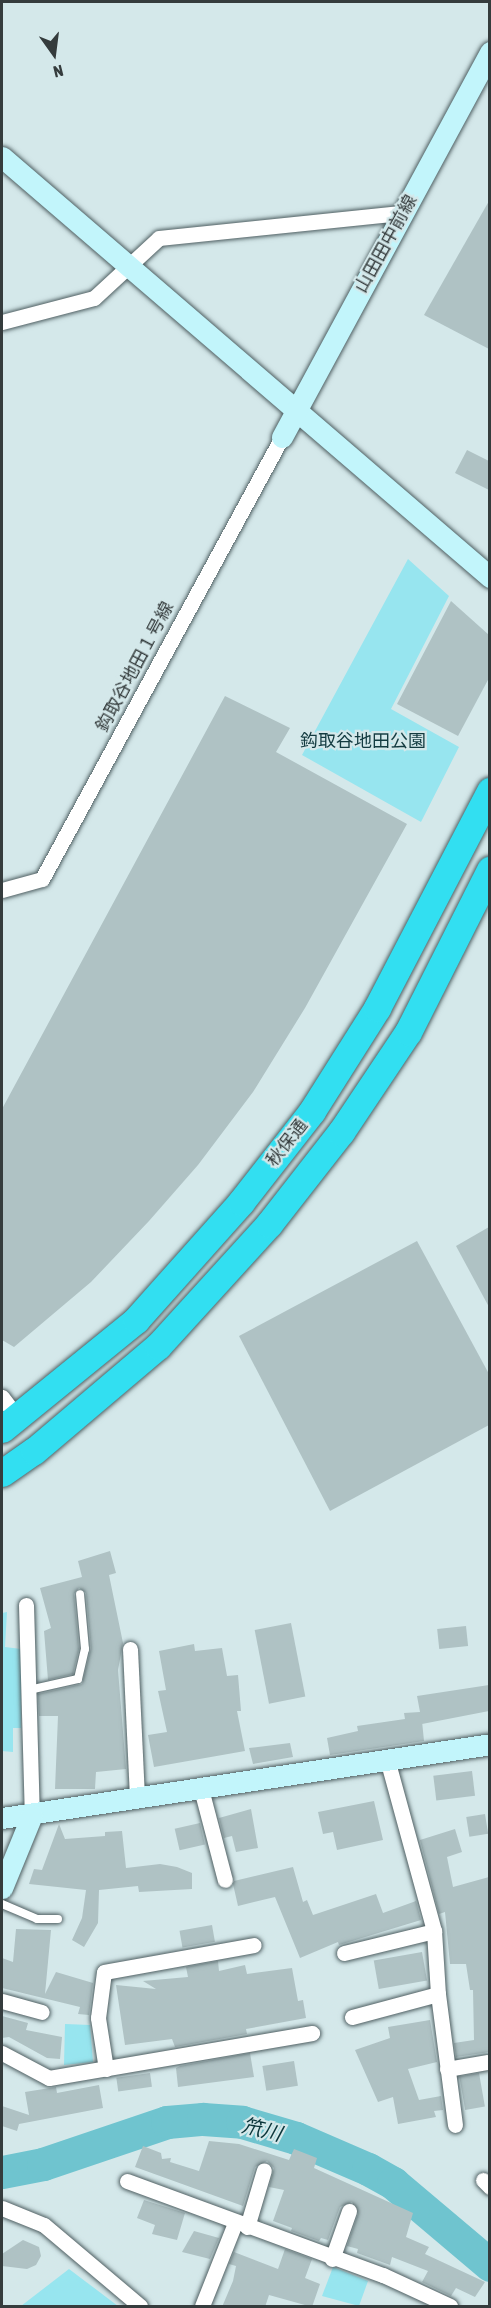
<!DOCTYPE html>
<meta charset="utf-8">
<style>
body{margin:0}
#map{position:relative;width:491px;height:2308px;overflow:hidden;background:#d4e8ea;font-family:"Asap Condensed","Noto Sans JP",sans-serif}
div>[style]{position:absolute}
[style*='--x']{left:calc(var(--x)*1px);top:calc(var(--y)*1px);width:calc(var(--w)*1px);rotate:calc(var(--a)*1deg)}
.green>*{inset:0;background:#97e5ef}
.river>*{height:33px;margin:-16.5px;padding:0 16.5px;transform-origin:16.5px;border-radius:16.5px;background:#6fc4cf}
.building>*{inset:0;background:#afc2c4;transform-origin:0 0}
.roads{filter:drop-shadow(0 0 2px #4f5f62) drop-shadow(0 0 2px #4f5f62)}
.lane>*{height:8px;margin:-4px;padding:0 4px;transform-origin:4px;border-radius:4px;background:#fff}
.street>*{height:15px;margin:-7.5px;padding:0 7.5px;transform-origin:7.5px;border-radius:7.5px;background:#fff}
.secondary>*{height:21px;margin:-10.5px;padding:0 10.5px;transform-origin:10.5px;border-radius:10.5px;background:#c2f5fb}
.highway>*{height:27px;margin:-13.5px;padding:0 13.5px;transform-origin:13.5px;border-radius:13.5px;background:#32dff1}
span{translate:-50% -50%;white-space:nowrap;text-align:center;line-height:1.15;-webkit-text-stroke:4.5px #d4e8ea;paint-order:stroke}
.street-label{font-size:18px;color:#353c3d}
.park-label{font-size:18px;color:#133b40}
.water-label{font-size:20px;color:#0a3439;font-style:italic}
.frame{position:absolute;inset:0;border:3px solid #353c3d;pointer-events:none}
.north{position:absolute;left:24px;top:24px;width:60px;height:60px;-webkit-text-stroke:4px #d4e8ea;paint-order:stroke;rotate:166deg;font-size:16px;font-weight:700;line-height:24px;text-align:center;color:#353c3d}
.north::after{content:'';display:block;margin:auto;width:21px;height:27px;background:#353c3d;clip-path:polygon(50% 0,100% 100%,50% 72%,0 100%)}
</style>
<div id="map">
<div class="green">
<i style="clip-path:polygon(408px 559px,449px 596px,391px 709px,459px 747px,421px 822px,302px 755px)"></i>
<i style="clip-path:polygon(7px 1612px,5px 1647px,21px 1649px,21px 1728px,13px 1728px,13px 1752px,2px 1751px,2px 1613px)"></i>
<i style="clip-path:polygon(65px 2024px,90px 2025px,93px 2062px,64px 2065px)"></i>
<i style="clip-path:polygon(333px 2267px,368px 2281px,359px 2306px,322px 2296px)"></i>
<i style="clip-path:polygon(69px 2269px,118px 2306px,21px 2306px)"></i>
</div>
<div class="river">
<i style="--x:2;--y:2172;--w:42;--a:-11"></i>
<i style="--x:43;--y:2164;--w:131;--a:-18.7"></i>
<i style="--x:167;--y:2122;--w:36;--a:-5"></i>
<i style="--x:203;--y:2119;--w:39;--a:4"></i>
<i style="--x:242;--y:2122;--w:56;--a:16.5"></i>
<i style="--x:296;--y:2138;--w:78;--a:23.3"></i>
<i style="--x:368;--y:2169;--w:29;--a:29"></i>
<i style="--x:393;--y:2183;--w:127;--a:40.2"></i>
</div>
<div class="building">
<i style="clip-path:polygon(489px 201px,489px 349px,424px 315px)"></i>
<i style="clip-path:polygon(467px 450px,489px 461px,489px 490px,455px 473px)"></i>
<i style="clip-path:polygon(451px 601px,489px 635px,489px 678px,458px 736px,397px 704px)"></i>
<i style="clip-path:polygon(225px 696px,290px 728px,276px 752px,407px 824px,305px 1008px,253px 1092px,198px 1165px,149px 1221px,91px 1282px,14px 1347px,2px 1340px,2px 1109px)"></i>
<i style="clip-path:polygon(489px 1227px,489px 1307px,456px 1246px)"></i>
<i style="clip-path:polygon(417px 1241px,489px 1374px,489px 1425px,330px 1511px,239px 1336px)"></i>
<i style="clip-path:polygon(110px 1551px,116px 1573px,109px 1575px,123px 1643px,118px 1670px,126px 1769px,96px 1772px,95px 1789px,55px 1789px,58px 1716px,39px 1716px,38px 1694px,82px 1684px,91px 1648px,86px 1593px,79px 1588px,74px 1594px,79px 1649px,73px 1674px,48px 1680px,44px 1631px,51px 1628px,40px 1588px,82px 1577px,78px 1561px)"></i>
<i style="left:291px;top:1623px;width:75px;height:37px;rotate:79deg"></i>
<i style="left:466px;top:1626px;width:20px;height:29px;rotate:84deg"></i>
<i style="clip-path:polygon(194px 1644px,195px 1651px,222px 1648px,227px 1676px,238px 1675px,241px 1711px,237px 1711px,245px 1751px,154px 1767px,148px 1735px,167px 1732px,158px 1691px,166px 1690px,159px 1651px)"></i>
<i style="clip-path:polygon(489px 1685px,489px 1711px,422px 1724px,422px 1721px,424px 1741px,330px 1755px,327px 1738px,358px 1731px,357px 1726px,405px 1719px,404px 1713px,420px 1712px,417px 1696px)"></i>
<i style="clip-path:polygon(290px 1743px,293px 1757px,253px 1764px,249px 1748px)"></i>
<i style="left:472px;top:1771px;width:25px;height:39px;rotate:83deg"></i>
<i style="clip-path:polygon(374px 1801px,383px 1840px,337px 1850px,333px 1832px,323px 1834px,318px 1812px)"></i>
<i style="clip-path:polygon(251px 1809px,258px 1848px,236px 1852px,232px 1836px,224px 1838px,219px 1818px)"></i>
<i style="left:485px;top:1814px;width:20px;height:19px;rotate:81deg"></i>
<i style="left:200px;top:1823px;width:22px;height:26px;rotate:77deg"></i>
<i style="clip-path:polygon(59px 1824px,65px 1839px,105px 1836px,105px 1832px,122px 1831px,126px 1868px,160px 1864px,177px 1867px,192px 1873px,192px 1889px,139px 1892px,138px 1886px,99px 1890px,98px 1923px,84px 1947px,72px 1940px,82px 1918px,86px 1890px,29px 1884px,34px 1869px,42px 1870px)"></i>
<i style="clip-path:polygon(455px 1829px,462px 1852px,447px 1857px,453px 1887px,489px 1877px,489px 2052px,456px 2057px,454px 2043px,474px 2040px,473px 1990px,470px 1990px,466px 1964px,450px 1964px,445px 1912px,439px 1914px,420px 1840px)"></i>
<i style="clip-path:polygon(293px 1867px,303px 1902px,307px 1900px,313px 1915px,376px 1894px,383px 1913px,416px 1901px,421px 1920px,339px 1945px,338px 1942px,300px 1958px,275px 1897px,238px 1906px,233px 1884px,234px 1881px)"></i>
<i style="left:212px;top:1925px;width:17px;height:33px;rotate:80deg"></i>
<i style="clip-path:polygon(16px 1929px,51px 1930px,45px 1994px,56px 1972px,93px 1983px,89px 2015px,78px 2014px,80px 2007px,2px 1988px,2px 1958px,13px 1962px)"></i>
<i style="left:422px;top:1952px;width:29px;height:49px;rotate:80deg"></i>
<i style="clip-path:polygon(218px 1961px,219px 1971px,245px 1965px,247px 1974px,292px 1968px,298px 2001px,303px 2000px,306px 2018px,246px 2029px,247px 2034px,175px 2047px,172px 2039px,125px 2045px,116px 1985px,156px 1989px,143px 1981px,188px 1977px,186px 1967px)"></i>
<i style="clip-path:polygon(2px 2016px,28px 2023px,26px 2030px,62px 2037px,60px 2059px,47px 2058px,9px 2037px,2px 2038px)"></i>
<i style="clip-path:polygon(430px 2020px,437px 2062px,408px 2069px,419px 2100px,441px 2096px,443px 2110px,434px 2111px,436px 2117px,398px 2124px,393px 2097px,378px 2102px,355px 2050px,390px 2038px,388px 2027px)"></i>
<i style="clip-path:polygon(250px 2053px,254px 2077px,178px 2087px,176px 2068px,180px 2066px)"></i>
<i style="left:294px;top:2061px;width:25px;height:32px;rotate:81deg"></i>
<i style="left:150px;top:2073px;width:14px;height:34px;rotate:82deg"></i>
<i style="left:479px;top:2073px;width:34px;height:20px;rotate:80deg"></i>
<i style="clip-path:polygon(99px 2085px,103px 2108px,19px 2124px,17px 2131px,2px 2126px,2px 2106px,29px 2115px,25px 2092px,56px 2087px,57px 2093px)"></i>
<i style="clip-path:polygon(209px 2141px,239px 2144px,289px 2160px,294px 2149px,317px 2158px,314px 2168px,413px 2213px,406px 2237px,429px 2247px,425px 2254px,485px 2282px,475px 2297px,456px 2288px,451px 2296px,422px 2282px,428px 2271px,392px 2257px,390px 2265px,357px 2253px,358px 2249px,347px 2246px,358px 2214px,352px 2202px,340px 2207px,328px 2240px,321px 2238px,319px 2241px,291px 2231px,292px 2228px,273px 2221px,284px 2190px,269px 2187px,274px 2168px,267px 2161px,255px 2167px,243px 2206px,135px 2167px,143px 2146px,161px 2153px,162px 2159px,171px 2158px,170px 2162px,199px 2171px)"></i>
<i style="clip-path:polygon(144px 2200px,185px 2213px,177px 2240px,152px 2234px,155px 2225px,137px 2218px)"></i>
<i style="clip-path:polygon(194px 2231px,219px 2238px,210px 2259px,182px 2252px)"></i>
<i style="clip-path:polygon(23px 2240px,39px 2247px,41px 2256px,36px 2265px,27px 2269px,2px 2266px,2px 2254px)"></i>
<i style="clip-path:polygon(285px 2249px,312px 2259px,305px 2278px,320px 2284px,312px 2307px,269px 2295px,265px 2307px,222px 2307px,233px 2281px,236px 2266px,229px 2264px,234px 2252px,278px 2269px)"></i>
</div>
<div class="roads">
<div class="lane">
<i style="--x:29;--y:1690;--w:50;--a:-12.7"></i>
<i style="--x:78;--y:1679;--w:31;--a:-77"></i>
<i style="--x:85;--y:1649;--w:55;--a:-95.2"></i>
<i style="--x:2;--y:1904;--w:38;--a:23"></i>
<i style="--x:37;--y:1919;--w:21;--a:0"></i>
</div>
<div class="street">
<i style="--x:2;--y:322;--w:95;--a:-14.6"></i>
<i style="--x:94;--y:298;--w:88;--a:-42.7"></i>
<i style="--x:159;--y:238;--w:245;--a:-5.9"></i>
<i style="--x:2;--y:890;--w:41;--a:-15.4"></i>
<i style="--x:42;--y:879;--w:503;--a:-61.5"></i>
<i style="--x:2;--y:1397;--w:26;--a:53"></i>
<i style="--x:26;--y:1605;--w:210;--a:88.4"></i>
<i style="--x:130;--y:1649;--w:146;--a:87.3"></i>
<i style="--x:387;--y:1759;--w:178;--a:74.7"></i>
<i style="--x:434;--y:1931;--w:63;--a:86.4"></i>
<i style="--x:438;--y:1994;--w:132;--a:82.6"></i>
<i style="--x:200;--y:1785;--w:98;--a:75.3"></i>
<i style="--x:344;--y:1953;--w:93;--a:-13.7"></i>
<i style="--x:2;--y:2001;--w:41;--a:15.4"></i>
<i style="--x:352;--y:2017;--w:89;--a:-15"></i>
<i style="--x:2;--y:2053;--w:53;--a:28"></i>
<i style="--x:49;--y:2078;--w:267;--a:-9.7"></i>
<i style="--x:106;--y:2069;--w:52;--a:-98.9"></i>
<i style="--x:98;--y:2018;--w:46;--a:-82.6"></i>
<i style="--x:104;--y:1972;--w:152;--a:-10.2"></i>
<i style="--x:447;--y:2069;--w:40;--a:-10"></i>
<i style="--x:483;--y:2180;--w:10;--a:45"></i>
<i style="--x:127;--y:2181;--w:273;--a:20.2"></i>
<i style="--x:383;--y:2275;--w:74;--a:24.8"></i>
<i style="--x:2;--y:2208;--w:45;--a:22"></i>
<i style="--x:44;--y:2225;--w:126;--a:40.2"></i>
<i style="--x:247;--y:2227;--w:59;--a:-73.4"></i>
<i style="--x:332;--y:2259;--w:51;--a:-70.5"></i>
<i style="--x:202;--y:2306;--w:89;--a:-68.3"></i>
</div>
<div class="secondary">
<i style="--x:2;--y:157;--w:644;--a:40.72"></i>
<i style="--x:282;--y:437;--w:438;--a:-61.6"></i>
<i style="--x:2;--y:1818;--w:494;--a:-8.6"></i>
<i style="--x:2;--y:1888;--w:79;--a:-67.7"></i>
</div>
<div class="highway">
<i style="--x:2;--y:1429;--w:173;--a:-39.1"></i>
<i style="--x:136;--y:1320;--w:158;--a:-48.3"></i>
<i style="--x:241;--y:1202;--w:115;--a:-52"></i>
<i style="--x:312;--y:1111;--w:122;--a:-57.7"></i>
<i style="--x:377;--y:1008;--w:245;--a:-62.5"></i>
<i style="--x:2;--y:1473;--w:39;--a:-35"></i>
<i style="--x:34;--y:1451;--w:162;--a:-40.3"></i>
<i style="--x:158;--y:1346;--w:165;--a:-47.7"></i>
<i style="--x:269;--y:1224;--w:117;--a:-52"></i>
<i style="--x:341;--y:1132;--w:120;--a:-56.2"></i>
<i style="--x:408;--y:1032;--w:182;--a:-63.2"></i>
</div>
</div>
<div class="street-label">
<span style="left:386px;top:244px;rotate:-61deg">山田田中前線</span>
<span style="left:135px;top:667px;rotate:-62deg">鈎取谷地田１号線</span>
<span style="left:287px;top:1143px;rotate:-52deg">秋保通</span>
</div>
<div class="park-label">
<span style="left:363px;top:741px">鈎取谷地田公園</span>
</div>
<div class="water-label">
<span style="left:262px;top:2129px;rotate:14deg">笊川</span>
</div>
<div class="frame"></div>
<div class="north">N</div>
</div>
